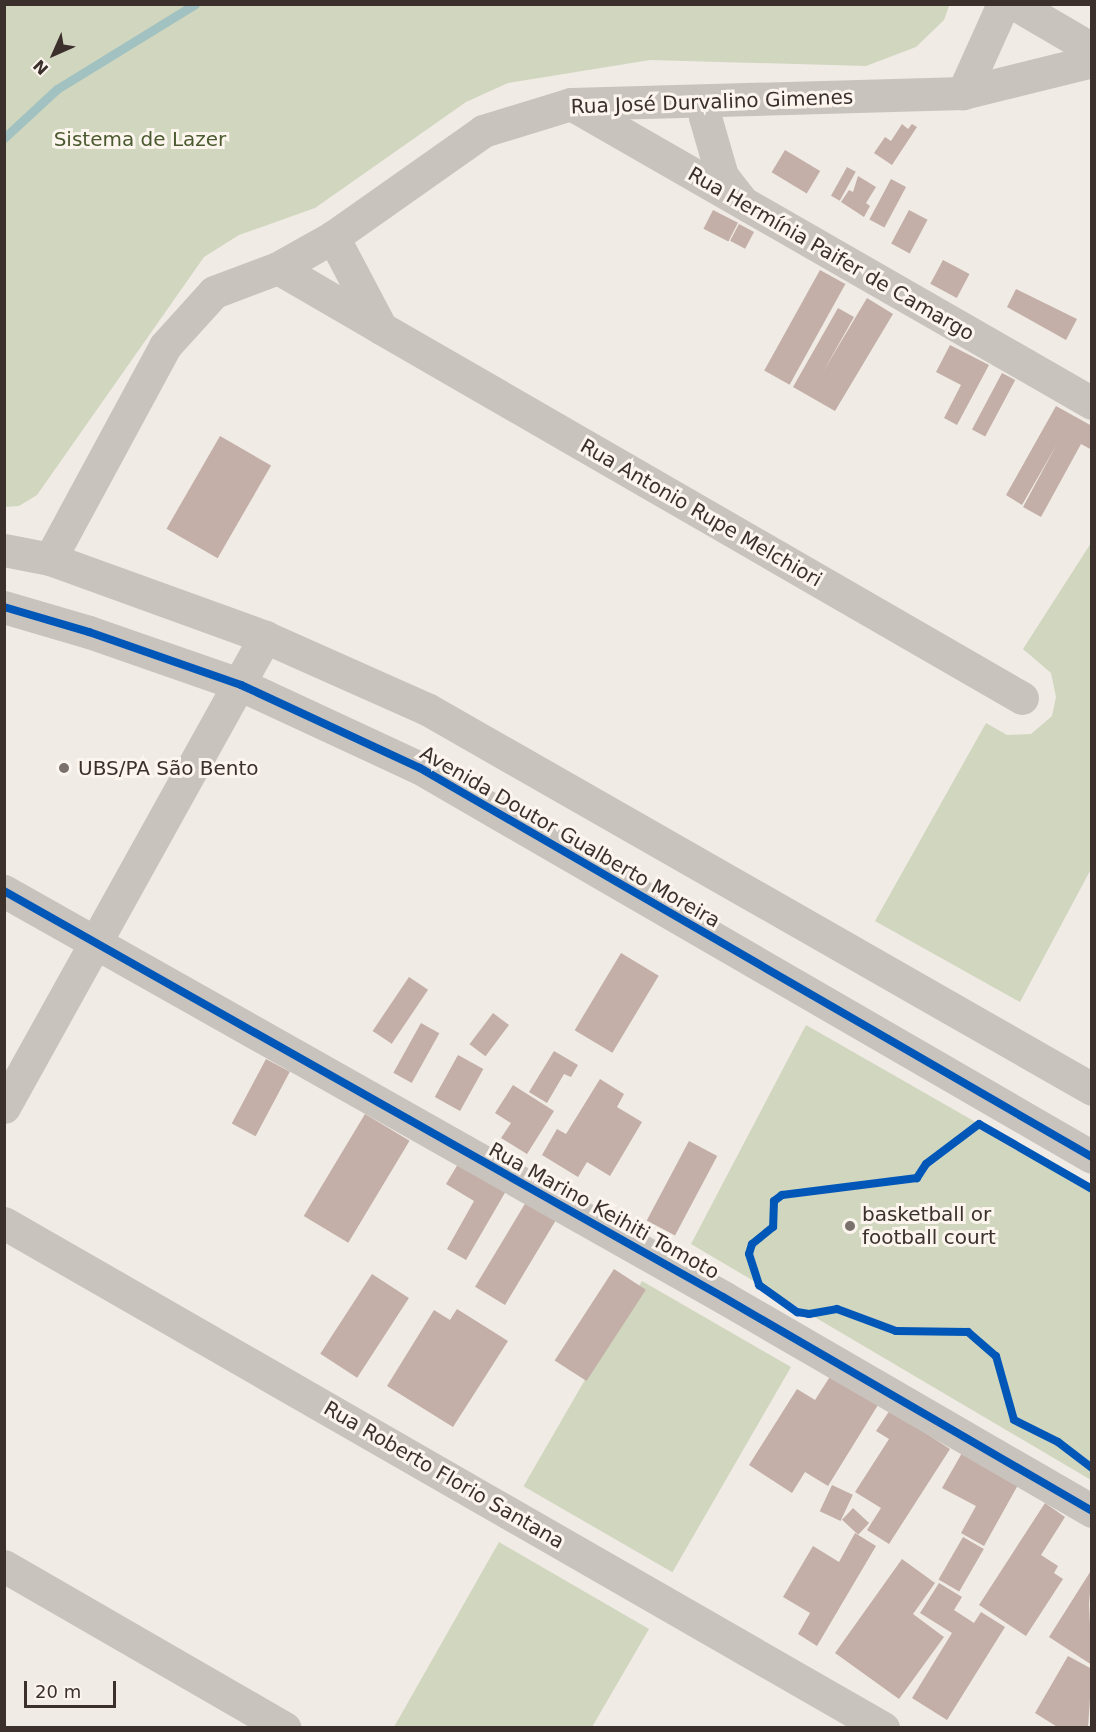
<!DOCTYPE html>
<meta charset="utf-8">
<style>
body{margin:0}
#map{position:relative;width:1096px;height:1732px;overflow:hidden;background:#f0ebe5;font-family:"DejaVu Sans",sans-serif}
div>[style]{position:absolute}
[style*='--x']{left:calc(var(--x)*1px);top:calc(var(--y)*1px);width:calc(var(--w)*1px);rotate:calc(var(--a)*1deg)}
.green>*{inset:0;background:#d1d6bf;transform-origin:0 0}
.stream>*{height:9px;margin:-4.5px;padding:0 4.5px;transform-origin:4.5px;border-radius:4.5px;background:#a1c2c1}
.building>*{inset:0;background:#c3afa7;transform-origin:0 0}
.street>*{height:33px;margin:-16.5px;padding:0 16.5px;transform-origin:16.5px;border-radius:16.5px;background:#c9c3be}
.cycleway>*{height:8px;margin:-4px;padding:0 4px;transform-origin:4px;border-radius:4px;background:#0057b8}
.dots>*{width:16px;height:16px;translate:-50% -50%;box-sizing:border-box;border:3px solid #fbf5ee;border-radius:50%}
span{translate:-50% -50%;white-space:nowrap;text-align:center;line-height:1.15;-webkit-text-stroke:6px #fbf5ee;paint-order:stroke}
.street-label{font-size:20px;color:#3b302b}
.park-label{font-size:20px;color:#4a5a2e}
.poi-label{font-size:20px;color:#3b302b}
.left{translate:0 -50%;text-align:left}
.frame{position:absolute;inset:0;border:6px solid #3b302b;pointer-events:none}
.north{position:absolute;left:24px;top:24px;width:60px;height:60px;-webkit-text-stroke:4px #fbf5ee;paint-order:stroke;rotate:225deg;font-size:16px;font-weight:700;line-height:24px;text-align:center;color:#3b302b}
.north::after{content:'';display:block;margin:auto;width:21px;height:27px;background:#3b302b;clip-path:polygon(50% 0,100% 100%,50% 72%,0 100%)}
.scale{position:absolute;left:24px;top:1681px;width:92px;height:27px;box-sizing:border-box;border:3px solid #3b302b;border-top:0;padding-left:8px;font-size:18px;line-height:21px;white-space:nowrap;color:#3b302b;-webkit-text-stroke:4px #fbf5ee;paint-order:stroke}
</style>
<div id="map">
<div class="green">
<i style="clip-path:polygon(4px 5px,948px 4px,949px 6px,944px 20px,916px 47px,866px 66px,650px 60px,508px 83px,466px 102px,315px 208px,239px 235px,204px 257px,37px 495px,19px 506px,5px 507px)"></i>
<i style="clip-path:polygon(1091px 543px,1091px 869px,1020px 1002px,875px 921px,986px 723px,1007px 735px,1031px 734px,1052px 716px,1056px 697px,1051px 673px,1023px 649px)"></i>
<i style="clip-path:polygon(806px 1025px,1091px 1188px,1091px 1480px,691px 1244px)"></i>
<i style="left:642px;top:1281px;width:172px;height:237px;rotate:30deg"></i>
<i style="clip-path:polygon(499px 1542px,649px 1629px,592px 1727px,394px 1727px)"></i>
</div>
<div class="stream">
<i style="--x:4;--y:138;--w:72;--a:-42.8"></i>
<i style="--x:57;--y:89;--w:162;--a:-31.6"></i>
</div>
<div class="building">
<i style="clip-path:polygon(902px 124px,908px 129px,912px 124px,917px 127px,892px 165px,874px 153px,885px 137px,891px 141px)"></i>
<i style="left:785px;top:150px;width:41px;height:26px;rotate:31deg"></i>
<i style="left:847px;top:167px;width:10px;height:33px;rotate:29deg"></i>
<i style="clip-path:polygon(858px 176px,876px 187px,866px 203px,870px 206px,864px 217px,841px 202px,849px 190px,853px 192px)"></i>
<i style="left:891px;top:179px;width:17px;height:46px;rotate:28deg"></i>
<i style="left:713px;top:210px;width:28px;height:21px;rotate:27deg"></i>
<i style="left:909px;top:210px;width:21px;height:38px;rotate:28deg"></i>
<i style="left:739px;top:224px;width:17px;height:19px;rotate:28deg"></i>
<i style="left:943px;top:260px;width:30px;height:27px;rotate:28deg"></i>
<i style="left:820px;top:270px;width:29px;height:115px;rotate:29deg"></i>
<i style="clip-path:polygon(1016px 289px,1077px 319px,1066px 340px,1007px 307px)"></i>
<i style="clip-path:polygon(867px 298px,893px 314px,835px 411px,793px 387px,838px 308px,854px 317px,823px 372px)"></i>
<i style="clip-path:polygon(950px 345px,989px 365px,957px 425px,944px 418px,961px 385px,936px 372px)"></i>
<i style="left:1002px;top:373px;width:15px;height:64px;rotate:28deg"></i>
<i style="clip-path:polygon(1056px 406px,1092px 426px,1092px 450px,1081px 444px,1041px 517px,1023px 507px,1057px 444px,1022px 505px,1006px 495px)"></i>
<i style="left:220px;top:436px;width:59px;height:107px;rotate:30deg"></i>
<i style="left:621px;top:953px;width:44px;height:90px;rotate:31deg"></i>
<i style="left:409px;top:977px;width:23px;height:65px;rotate:34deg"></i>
<i style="left:493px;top:1013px;width:20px;height:39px;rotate:37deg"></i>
<i style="left:421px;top:1023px;width:21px;height:57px;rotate:29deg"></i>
<i style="clip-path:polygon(554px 1051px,578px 1065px,571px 1077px,564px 1074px,547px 1103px,529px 1092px)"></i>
<i style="left:458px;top:1055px;width:29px;height:48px;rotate:29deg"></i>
<i style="left:266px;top:1059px;width:27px;height:73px;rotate:28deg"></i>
<i style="clip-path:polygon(600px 1079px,624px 1094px,617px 1107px,642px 1122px,610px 1176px,587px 1162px,578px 1177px,542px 1155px,557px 1129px,566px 1134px)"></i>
<i style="clip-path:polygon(513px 1085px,554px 1111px,527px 1154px,501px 1138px,511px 1123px,495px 1113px)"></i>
<i style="left:365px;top:1114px;width:52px;height:119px;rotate:31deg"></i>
<i style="left:689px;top:1141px;width:32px;height:90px;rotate:28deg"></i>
<i style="clip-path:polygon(458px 1164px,506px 1191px,466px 1260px,447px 1249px,474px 1201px,446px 1184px)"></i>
<i style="left:526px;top:1202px;width:35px;height:99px;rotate:31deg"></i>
<i style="left:614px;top:1269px;width:38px;height:109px;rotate:33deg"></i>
<i style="left:372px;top:1274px;width:44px;height:95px;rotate:33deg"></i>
<i style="clip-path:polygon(457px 1309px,508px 1341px,453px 1427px,387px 1386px,434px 1310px,450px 1320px)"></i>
<i style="clip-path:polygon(831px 1375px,878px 1405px,828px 1486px,805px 1472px,792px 1493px,749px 1465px,797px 1389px,815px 1400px)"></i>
<i style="clip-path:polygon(890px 1410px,950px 1449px,889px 1544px,867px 1530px,881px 1508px,855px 1492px,889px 1439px,876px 1431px)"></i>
<i style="clip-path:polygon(962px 1453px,1018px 1485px,984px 1546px,961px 1533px,976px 1506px,942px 1488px)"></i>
<i style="left:832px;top:1485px;width:23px;height:29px;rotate:25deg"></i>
<i style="clip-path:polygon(1045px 1503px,1065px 1517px,1041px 1555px,1058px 1566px,1054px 1573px,1063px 1579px,1026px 1636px,979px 1605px)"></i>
<i style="left:853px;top:1508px;width:22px;height:16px;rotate:43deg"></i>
<i style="clip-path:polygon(855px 1533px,876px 1546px,817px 1646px,798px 1634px,810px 1613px,783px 1597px,813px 1546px,839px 1562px)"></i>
<i style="left:963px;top:1537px;width:24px;height:49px;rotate:30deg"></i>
<i style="clip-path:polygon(902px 1559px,935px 1583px,913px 1614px,944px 1637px,899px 1699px,835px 1653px)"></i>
<i style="clip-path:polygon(1092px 1569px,1089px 1604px,1092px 1665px,1049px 1637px)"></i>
<i style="clip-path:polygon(939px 1583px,962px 1597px,954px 1610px,974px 1623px,981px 1612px,1005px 1627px,947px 1720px,912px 1698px,952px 1633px,920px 1613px)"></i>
<i style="clip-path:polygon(1068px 1656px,1092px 1669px,1088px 1728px,1059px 1728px,1035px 1713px)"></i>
</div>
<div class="street">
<i style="--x:1003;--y:4;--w:98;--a:114.2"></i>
<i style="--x:963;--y:93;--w:133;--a:-13.9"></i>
<i style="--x:1015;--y:4;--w:89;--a:30.3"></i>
<i style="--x:704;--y:101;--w:16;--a:86"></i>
<i style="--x:705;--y:117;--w:61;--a:73.9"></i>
<i style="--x:722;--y:176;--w:31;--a:52"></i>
<i style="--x:571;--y:104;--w:601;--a:29.85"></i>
<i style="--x:278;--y:268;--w:119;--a:30.2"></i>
<i style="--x:381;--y:328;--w:103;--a:-117.8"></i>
<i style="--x:381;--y:328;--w:740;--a:29.99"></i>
<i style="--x:4;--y:550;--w:47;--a:11.1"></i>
<i style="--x:50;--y:559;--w:229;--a:19.9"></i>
<i style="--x:265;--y:637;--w:177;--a:24"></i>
<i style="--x:427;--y:709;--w:766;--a:29.74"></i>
<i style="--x:50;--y:559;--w:242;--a:-61.6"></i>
<i style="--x:165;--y:346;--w:73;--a:-47.8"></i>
<i style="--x:214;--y:292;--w:68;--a:-20.6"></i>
<i style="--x:278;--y:268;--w:63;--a:-29.4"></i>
<i style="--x:333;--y:237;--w:184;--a:-35.2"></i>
<i style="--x:483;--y:131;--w:92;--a:-17.1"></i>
<i style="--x:571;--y:104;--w:392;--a:-1.6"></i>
<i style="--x:4;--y:607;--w:89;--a:16.4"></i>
<i style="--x:89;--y:632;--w:161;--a:19.2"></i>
<i style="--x:241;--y:685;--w:197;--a:24.9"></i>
<i style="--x:420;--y:768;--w:776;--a:30.07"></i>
<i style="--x:4;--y:891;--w:826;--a:29.45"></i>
<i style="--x:723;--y:1297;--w:427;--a:30.1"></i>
<i style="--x:4;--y:1107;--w:538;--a:-60.96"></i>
<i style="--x:4;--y:1223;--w:1014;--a:29.88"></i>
<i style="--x:4;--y:1566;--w:324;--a:30"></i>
</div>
<div class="cycleway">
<i style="--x:4;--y:607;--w:89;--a:16.4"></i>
<i style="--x:89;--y:632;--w:161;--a:19.2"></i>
<i style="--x:241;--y:685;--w:197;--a:24.9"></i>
<i style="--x:420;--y:768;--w:776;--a:30.07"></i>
<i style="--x:4;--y:891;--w:826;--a:29.45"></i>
<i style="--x:723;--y:1297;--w:427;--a:30.1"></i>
<i style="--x:1092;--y:1189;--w:130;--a:-150.1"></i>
<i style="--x:979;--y:1124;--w:66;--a:143"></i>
<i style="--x:926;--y:1164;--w:17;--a:123"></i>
<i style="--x:917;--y:1178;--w:136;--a:172.8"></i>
<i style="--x:782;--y:1195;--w:10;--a:143"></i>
<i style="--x:774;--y:1201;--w:26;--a:92"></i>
<i style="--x:773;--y:1227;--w:27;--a:141"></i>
<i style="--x:752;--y:1244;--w:10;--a:107"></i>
<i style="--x:749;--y:1254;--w:33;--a:72"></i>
<i style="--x:759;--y:1285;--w:47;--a:35.4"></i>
<i style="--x:797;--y:1312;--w:12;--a:9"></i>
<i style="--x:809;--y:1314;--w:28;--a:-10"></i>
<i style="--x:837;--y:1309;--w:63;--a:20.4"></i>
<i style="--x:896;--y:1331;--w:72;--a:0.8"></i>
<i style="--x:968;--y:1332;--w:37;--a:41"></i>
<i style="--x:996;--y:1356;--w:66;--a:74.3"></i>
<i style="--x:1014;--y:1420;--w:49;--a:26.6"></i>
<i style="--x:1058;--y:1442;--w:43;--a:37.4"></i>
</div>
<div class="dots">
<i style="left:64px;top:768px;background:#7a716c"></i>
<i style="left:850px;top:1226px;background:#7a716c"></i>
</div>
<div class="street-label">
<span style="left:712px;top:102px;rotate:-2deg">Rua José Durvalino Gimenes</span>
<span style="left:831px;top:254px;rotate:30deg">Rua Hermínia Paifer de Camargo</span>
<span style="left:701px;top:513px;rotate:30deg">Rua Antonio Rupe Melchiori</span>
<span style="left:570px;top:837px;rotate:30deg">Avenida Doutor Gualberto Moreira</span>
<span style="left:604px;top:1211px;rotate:29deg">Rua Marino Keihiti Tomoto</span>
<span style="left:444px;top:1475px;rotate:30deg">Rua Roberto Florio Santana</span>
</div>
<div class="park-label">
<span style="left:140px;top:139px">Sistema de Lazer</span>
</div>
<div class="poi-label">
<span class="left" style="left:78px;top:768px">UBS/PA São Bento</span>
<span class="left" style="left:862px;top:1226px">basketball or<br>football court</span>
</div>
<div class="frame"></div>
<div class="north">N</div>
<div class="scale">20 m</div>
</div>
